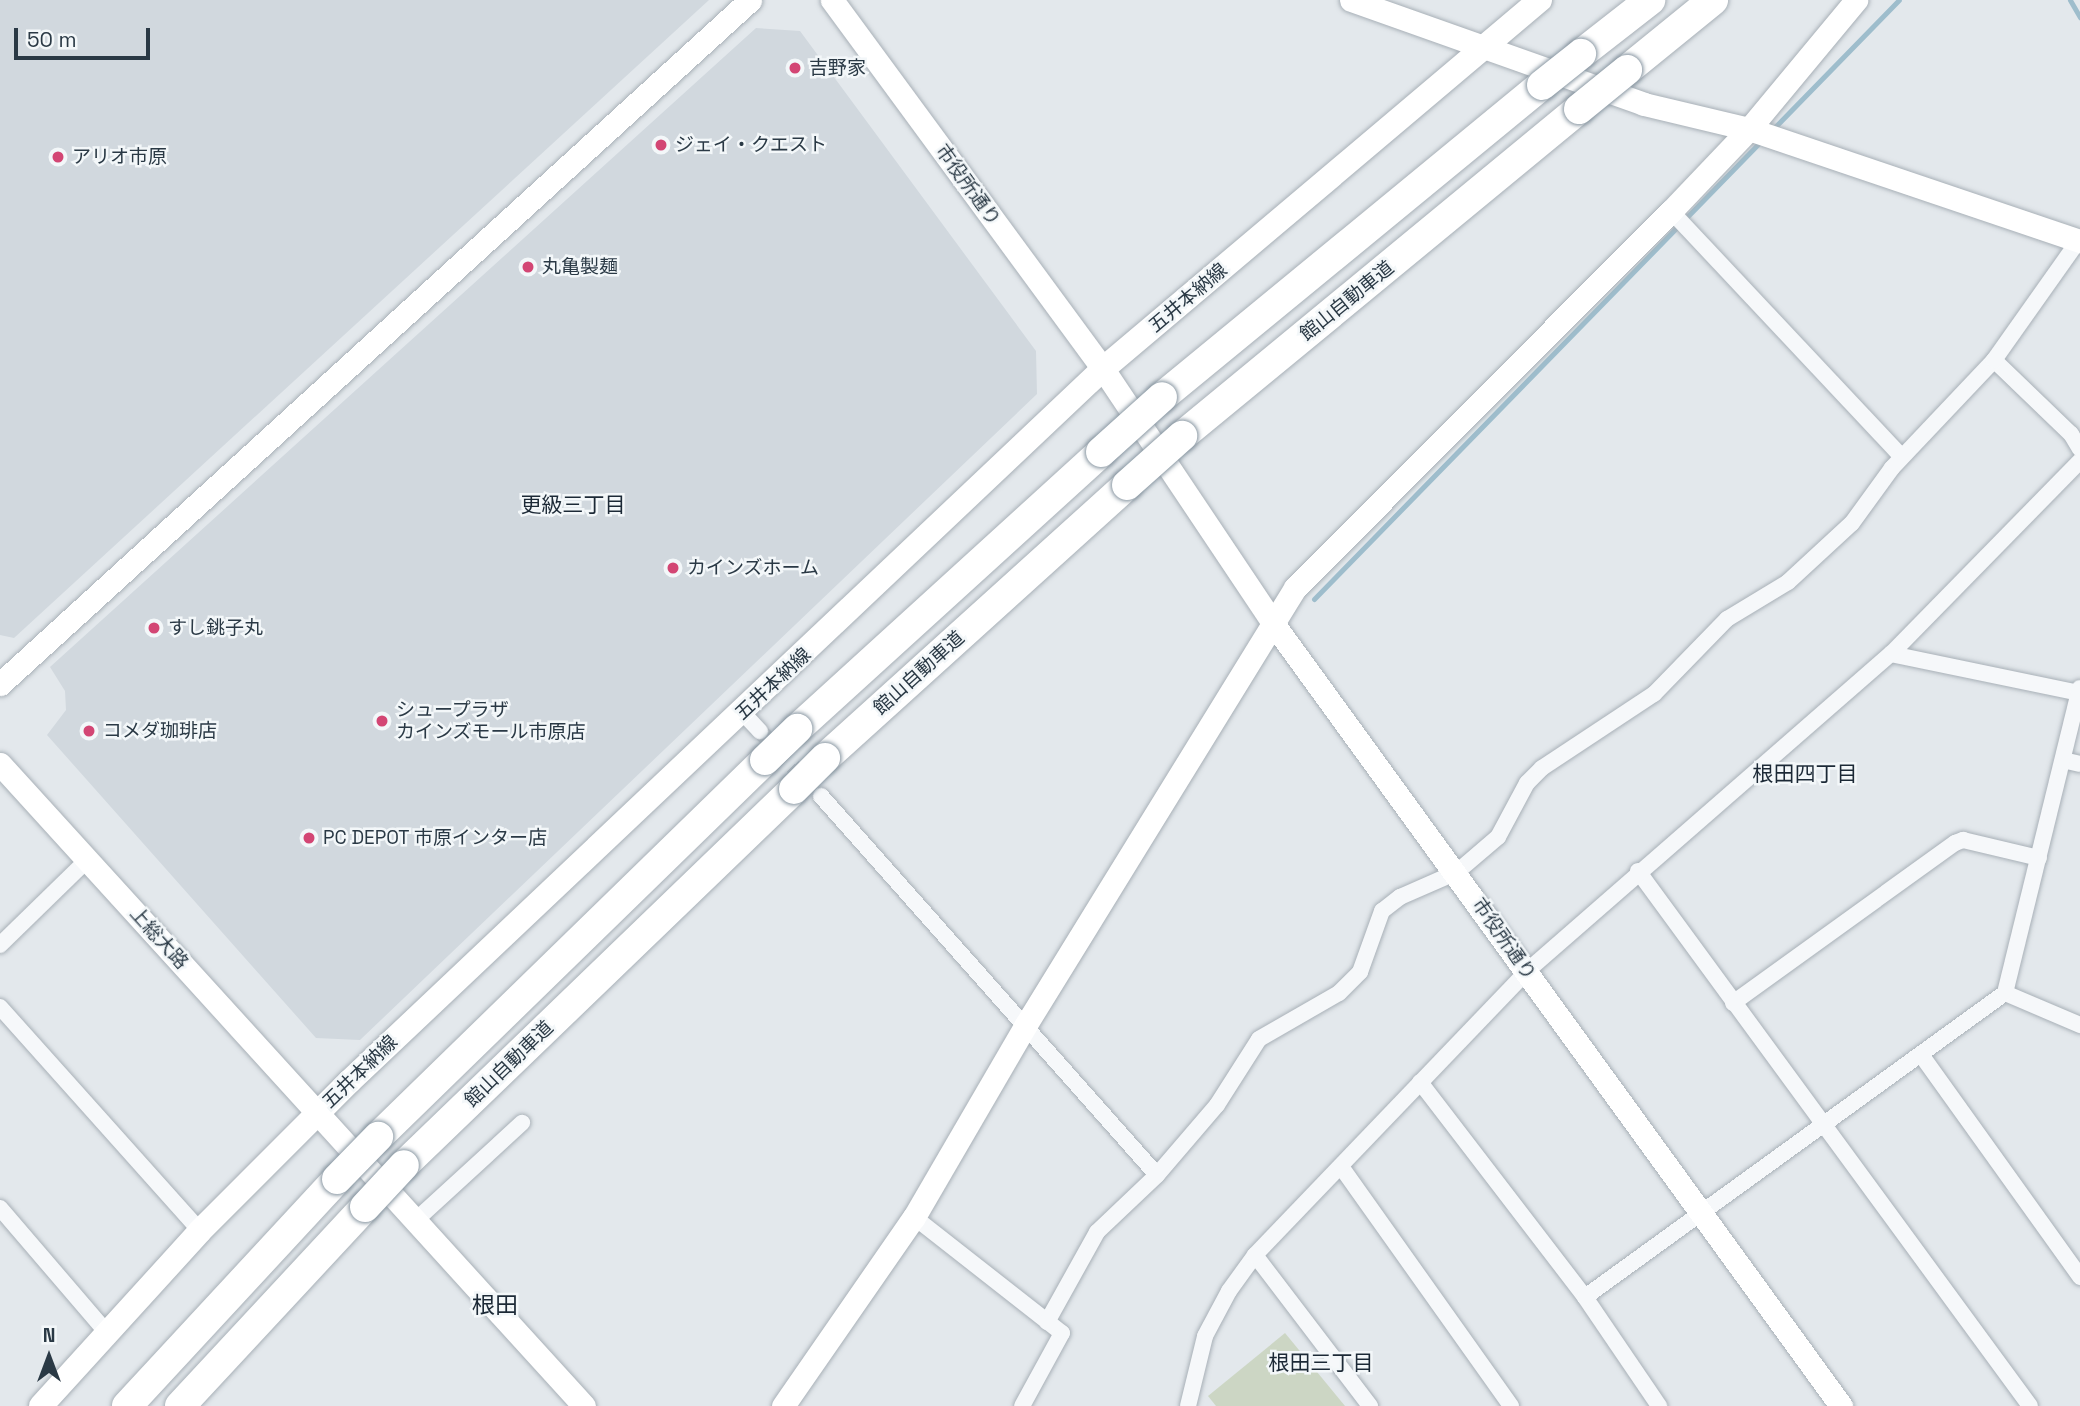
<!DOCTYPE html>
<meta charset="utf-8">
<style>
body{margin:0}
#map{position:relative;width:2080px;height:1406px;overflow:hidden;background:#e3e8ec;font-family:"Space Grotesk","Noto Sans JP",sans-serif}
div>[style]{position:absolute}
[style*='--x']{left:calc(var(--x)*1px);top:calc(var(--y)*1px);width:calc(var(--w)*1px);rotate:calc(var(--a)*1deg)}
.built>*{inset:0;background:#d1d8de}
.green>*{inset:0;background:#ccd6c4}
.stream>*{height:5px;margin:-2.5px;padding:0 2.5px;transform-origin:2.5px;border-radius:2.5px;background:#9ebdcc}
.street-tunnel>*{height:16px;margin-top:-8px;transform-origin:0;background:repeating-linear-gradient(90deg,#bec5cb 0 16px,transparent 0 24px)}
.roads{filter:drop-shadow(0 0 2px #a8b0b7) drop-shadow(0 0 2px #a8b0b7)}
.street>*{height:16px;margin:-8px;padding:0 8px;transform-origin:8px;border-radius:8px;background:#f6f8fa}
.secondary>*{height:23px;margin:-11.5px;padding:0 11.5px;transform-origin:11.5px;border-radius:11.5px;background:#fff}
.primary>*{height:24px;margin:-12px;padding:0 12px;transform-origin:12px;border-radius:12px;background:#fff}
.highway>*{height:30px;margin:-15px;padding:0 15px;transform-origin:15px;border-radius:15px;background:#fff}
.bridges{filter:drop-shadow(0 0 2px #8a98a3) drop-shadow(0 0 2px #8a98a3)}
.highway-bridge>*{height:30px;margin:-15px;padding:0 15px;transform-origin:15px;border-radius:15px;background:#fff}
.dots>*{width:19px;height:19px;translate:-50% -50%;box-sizing:border-box;border:4px solid #f3f7f9;border-radius:50%}
span{translate:-50% -50%;white-space:nowrap;text-align:center;line-height:1.15;-webkit-text-stroke:5px #f3f7f9;paint-order:stroke}
.poi-label{font-size:19px;color:#2a3945}
.left{translate:0 -50%;text-align:left}
.street-label{font-size:19px;color:#2a3945}
.neighbourhood-label{font-size:21px;color:#1c2936}
.quarter-label{font-size:23px;color:#1c2936}
.north{position:absolute;left:14px;top:1322px;width:70px;height:70px;-webkit-text-stroke:5px #f3f7f9;paint-order:stroke;rotate:0deg;font-size:19px;font-weight:700;line-height:28px;text-align:center;color:#2a3945}
.north::after{content:'';display:block;margin:auto;width:24px;height:32px;background:#2a3945;clip-path:polygon(50% 0,100% 100%,50% 72%,0 100%)}
.scale{position:absolute;left:14px;top:28px;width:136px;height:32px;box-sizing:border-box;border:4px solid #2a3945;border-top:0;padding-left:9px;font-size:21px;line-height:24px;white-space:nowrap;color:#2a3945;-webkit-text-stroke:5px #f3f7f9;paint-order:stroke}
</style>
<div id="map">
<div class="built">
<i style="clip-path:polygon(0 0,709px 0,14px 638px,0 635px)"></i>
<i style="clip-path:polygon(756px 28px,800px 31px,1036px 351px,1037px 394px,360px 1040px,316px 1038px,47px 735px,66px 710px,65px 691px,50px 667px)"></i>
</div>
<div class="green">
<i style="clip-path:polygon(1285px 1333px,1345px 1406px,1216px 1406px,1208px 1396px)"></i>
</div>
<div class="stream">
<i style="--x:2070;--y:0;--w:20;--a:60"></i>
<i style="--x:1771;--y:131;--w:183;--a:-45.7"></i>
<i style="--x:1314;--y:599;--w:641;--a:-45.69"></i>
</div>
<div class="street-tunnel">
<i style="--x:760;--y:731;--w:69;--a:47.3"></i>
</div>
<div class="roads">
<div class="street">
<i style="--x:1671;--y:211;--w:337;--a:46.8"></i>
<i style="--x:1994;--y:360;--w:107;--a:43.9"></i>
<i style="--x:2071;--y:434;--w:17;--a:59"></i>
<i style="--x:1891;--y:654;--w:193;--a:11.7"></i>
<i style="--x:743;--y:713;--w:25;--a:47"></i>
<i style="--x:2063;--y:760;--w:17;--a:13"></i>
<i style="--x:821;--y:796;--w:506;--a:48.44"></i>
<i style="--x:1638;--y:871;--w:663;--a:53.77"></i>
<i style="--x:0;--y:945;--w:122;--a:-44.3"></i>
<i style="--x:2005;--y:993;--w:82;--a:23.1"></i>
<i style="--x:1733;--y:1003;--w:274;--a:-35.8"></i>
<i style="--x:1955;--y:843;--w:9;--a:-21"></i>
<i style="--x:1963;--y:840;--w:78;--a:13.3"></i>
<i style="--x:0;--y:1007;--w:300;--a:48.2"></i>
<i style="--x:1922;--y:1056;--w:272;--a:54.4"></i>
<i style="--x:1420;--y:1082;--w:271;--a:52.5"></i>
<i style="--x:1585;--y:1297;--w:132;--a:55.8"></i>
<i style="--x:1342;--y:1168;--w:292;--a:54.6"></i>
<i style="--x:0;--y:1208;--w:165;--a:49.4"></i>
<i style="--x:914;--y:1217;--w:188;--a:38.1"></i>
<i style="--x:1062;--y:1333;--w:83;--a:118.7"></i>
<i style="--x:416;--y:1220;--w:144;--a:-42.5"></i>
<i style="--x:1255;--y:1255;--w:190;--a:52.7"></i>
<i style="--x:1585;--y:1297;--w:518;--a:-35.9"></i>
<i style="--x:2005;--y:993;--w:314;--a:-76.2"></i>
<i style="--x:1047;--y:1322;--w:103;--a:-60.9"></i>
<i style="--x:1097;--y:1232;--w:83;--a:-43.5"></i>
<i style="--x:1157;--y:1175;--w:92;--a:-49.4"></i>
<i style="--x:1217;--y:1105;--w:78;--a:-57.5"></i>
<i style="--x:1259;--y:1039;--w:92;--a:-29.9"></i>
<i style="--x:1339;--y:993;--w:30;--a:-45"></i>
<i style="--x:1360;--y:972;--w:65;--a:-70.2"></i>
<i style="--x:1382;--y:911;--w:23;--a:-38"></i>
<i style="--x:1400;--y:897;--w:62;--a:-23.7"></i>
<i style="--x:1457;--y:872;--w:54;--a:-40.5"></i>
<i style="--x:1498;--y:837;--w:61;--a:-61.8"></i>
<i style="--x:1527;--y:783;--w:21;--a:-45"></i>
<i style="--x:1542;--y:768;--w:134;--a:-33.5"></i>
<i style="--x:1654;--y:694;--w:105;--a:-45.8"></i>
<i style="--x:1727;--y:619;--w:71;--a:-31.2"></i>
<i style="--x:1788;--y:582;--w:87;--a:-42.7"></i>
<i style="--x:1852;--y:523;--w:68;--a:-54"></i>
<i style="--x:1892;--y:468;--w:149;--a:-46.6"></i>
<i style="--x:1994;--y:360;--w:147;--a:-54.7"></i>
<i style="--x:1188;--y:1406;--w:72;--a:-76.3"></i>
<i style="--x:1205;--y:1336;--w:51;--a:-61.9"></i>
<i style="--x:1229;--y:1291;--w:44;--a:-54.2"></i>
<i style="--x:1255;--y:1255;--w:392;--a:-46.2"></i>
<i style="--x:1526;--y:972;--w:484;--a:-41.1"></i>
<i style="--x:1891;--y:654;--w:270;--a:-45.6"></i>
</div>
<div class="secondary">
<i style="--x:832;--y:0;--w:458;--a:53.7"></i>
<i style="--x:1103;--y:369;--w:309;--a:56.2"></i>
<i style="--x:1275;--y:626;--w:964;--a:54.03"></i>
<i style="--x:1351;--y:0;--w:311;--a:19.5"></i>
<i style="--x:1644;--y:104;--w:108;--a:13.4"></i>
<i style="--x:1749;--y:129;--w:349;--a:18.7"></i>
<i style="--x:0;--y:684;--w:1015;--a:-42.36"></i>
<i style="--x:0;--y:764;--w:868;--a:47.71"></i>
<i style="--x:783;--y:1406;--w:230;--a:-55.3"></i>
<i style="--x:914;--y:1217;--w:221;--a:-59.8"></i>
<i style="--x:1025;--y:1026;--w:515;--a:-58.35"></i>
<i style="--x:1295;--y:588;--w:532;--a:-45.08"></i>
<i style="--x:1671;--y:211;--w:113;--a:-46.4"></i>
<i style="--x:1749;--y:129;--w:168;--a:-50.3"></i>
</div>
<div class="primary">
<i style="--x:41;--y:1406;--w:236;--a:-47.7"></i>
<i style="--x:200;--y:1231;--w:212;--a:-45"></i>
<i style="--x:350;--y:1081;--w:1036;--a:-43.4"></i>
<i style="--x:1103;--y:369;--w:572;--a:-40.18"></i>
</div>
<div class="highway">
<i style="--x:1581;--y:54;--w:88;--a:-38"></i>
<i style="--x:1627;--y:70;--w:111;--a:-39.1"></i>
<i style="--x:1162;--y:397;--w:492;--a:-39.4"></i>
<i style="--x:1182;--y:436;--w:514;--a:-39.48"></i>
<i style="--x:797;--y:729;--w:411;--a:-42.3"></i>
<i style="--x:825;--y:758;--w:407;--a:-42.1"></i>
<i style="--x:378;--y:1137;--w:540;--a:-44.25"></i>
<i style="--x:404;--y:1165;--w:542;--a:-43.95"></i>
<i style="--x:127;--y:1406;--w:309;--a:-47.2"></i>
<i style="--x:180;--y:1406;--w:272;--a:-47.1"></i>
</div>
</div>
<div class="bridges">
<div class="highway-bridge">
<i style="--x:1542;--y:85;--w:50;--a:-38.5"></i>
<i style="--x:1579;--y:109;--w:62;--a:-39.1"></i>
<i style="--x:1101;--y:452;--w:82;--a:-42"></i>
<i style="--x:1127;--y:485;--w:74;--a:-41.7"></i>
<i style="--x:765;--y:760;--w:45;--a:-44.1"></i>
<i style="--x:794;--y:789;--w:44;--a:-45"></i>
<i style="--x:337;--y:1179;--w:59;--a:-45.7"></i>
<i style="--x:365;--y:1207;--w:57;--a:-47.1"></i>
</div>
</div>
<div class="dots">
<i style="left:795px;top:68px;background:#d34674"></i>
<i style="left:661px;top:145px;background:#d34674"></i>
<i style="left:58px;top:157px;background:#d34674"></i>
<i style="left:528px;top:267px;background:#d34674"></i>
<i style="left:673px;top:568px;background:#d34674"></i>
<i style="left:154px;top:628px;background:#d34674"></i>
<i style="left:382px;top:721px;background:#d34674"></i>
<i style="left:89px;top:731px;background:#d34674"></i>
<i style="left:309px;top:838px;background:#d34674"></i>
</div>
<div class="poi-label">
<span class="left" style="left:809px;top:68px">吉野家</span>
<span class="left" style="left:675px;top:145px">ジェイ・クエスト</span>
<span class="left" style="left:72px;top:157px">アリオ市原</span>
<span class="left" style="left:542px;top:267px">丸亀製麺</span>
<span class="left" style="left:687px;top:568px">カインズホーム</span>
<span class="left" style="left:168px;top:628px">すし銚子丸</span>
<span class="left" style="left:396px;top:721px">シュープラザ<br>カインズモール市原店</span>
<span class="left" style="left:103px;top:731px">コメダ珈琲店</span>
<span class="left" style="left:323px;top:838px">PC DEPOT 市原インター店</span>
</div>
<div class="street-label">
<span style="left:968px;top:185px;rotate:54deg">市役所通り</span>
<span style="left:1188px;top:298px;rotate:-40deg">五井本納線</span>
<span style="left:1347px;top:301px;rotate:-39deg">館山自動車道</span>
<span style="left:919px;top:673px;rotate:-42deg">館山自動車道</span>
<span style="left:773px;top:684px;rotate:-43deg">五井本納線</span>
<span style="left:159px;top:938px;rotate:48deg">上総大路</span>
<span style="left:1504px;top:939px;rotate:55deg">市役所通り</span>
<span style="left:509px;top:1064px;rotate:-44deg">館山自動車道</span>
<span style="left:360px;top:1072px;rotate:-44deg">五井本納線</span>
</div>
<div class="neighbourhood-label">
<span style="left:573px;top:505px">更級三丁目</span>
<span style="left:1805px;top:774px">根田四丁目</span>
<span style="left:1321px;top:1363px">根田三丁目</span>
</div>
<div class="quarter-label">
<span style="left:495px;top:1305px">根田</span>
</div>
<div class="north">N</div>
<div class="scale">50 m</div>
</div>
